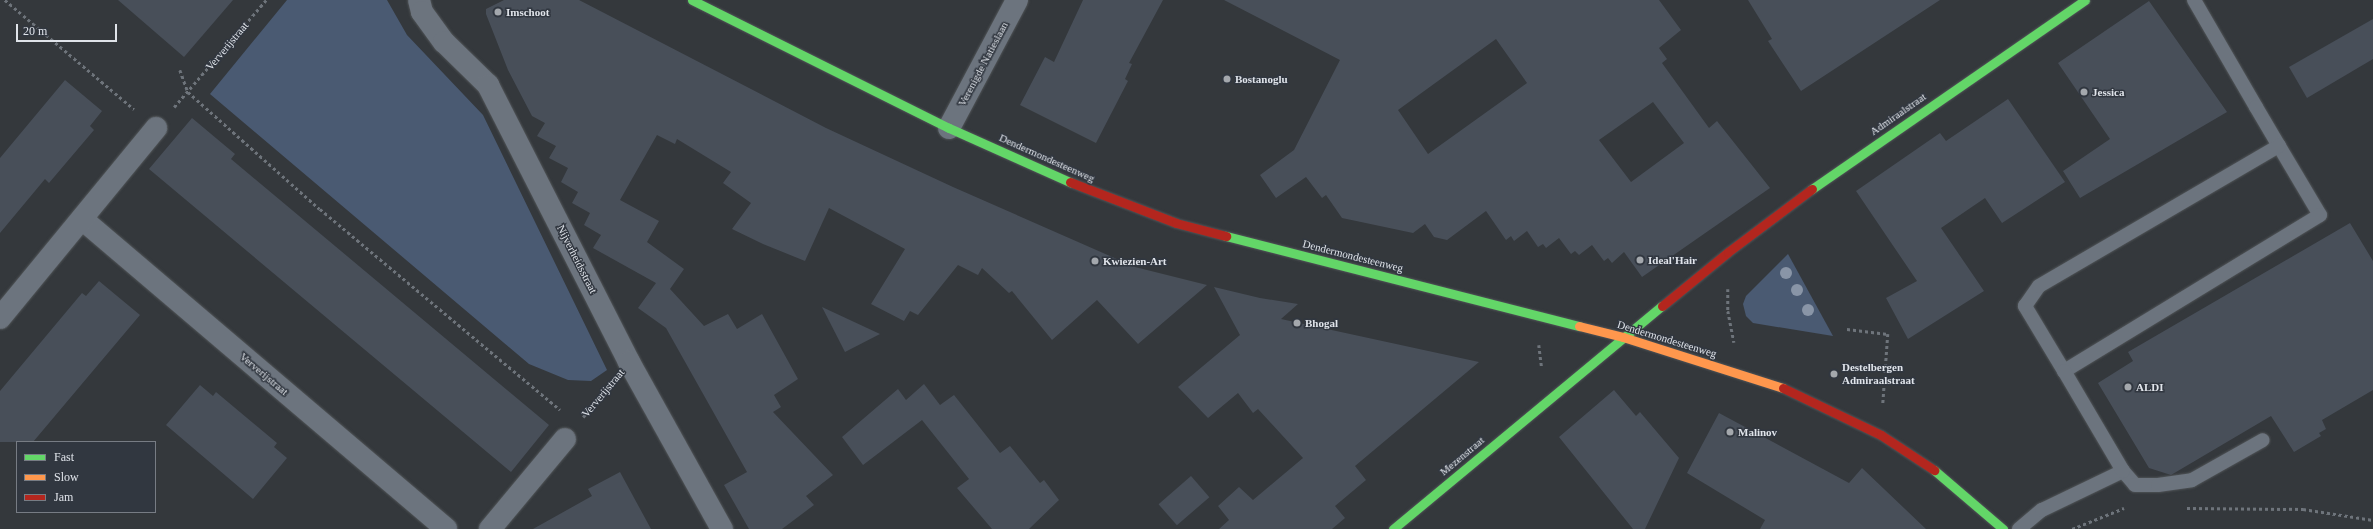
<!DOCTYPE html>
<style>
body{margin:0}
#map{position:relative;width:2373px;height:529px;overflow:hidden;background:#34383c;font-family:"Times New Roman",serif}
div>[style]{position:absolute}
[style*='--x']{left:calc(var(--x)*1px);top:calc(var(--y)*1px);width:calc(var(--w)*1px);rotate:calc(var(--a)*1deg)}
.green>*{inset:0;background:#4a5a72}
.building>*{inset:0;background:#484f59;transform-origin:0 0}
.path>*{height:2.5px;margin-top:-1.25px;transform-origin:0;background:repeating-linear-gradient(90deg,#6e747b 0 3px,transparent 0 6px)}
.roads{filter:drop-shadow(0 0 1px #505457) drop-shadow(0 0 1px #505457)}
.lane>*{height:14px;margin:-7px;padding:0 7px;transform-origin:7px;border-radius:7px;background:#6c747e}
.street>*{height:22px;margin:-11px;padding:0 11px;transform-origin:11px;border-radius:11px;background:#6c747e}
.fast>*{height:9px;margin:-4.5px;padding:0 4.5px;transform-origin:4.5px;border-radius:4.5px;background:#63d668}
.slow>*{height:9px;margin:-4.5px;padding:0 4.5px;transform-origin:4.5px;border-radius:4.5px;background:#ff974d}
.jam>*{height:9px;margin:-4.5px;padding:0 4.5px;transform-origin:4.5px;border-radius:4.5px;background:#b3261e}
.trees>*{width:12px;height:12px;margin:-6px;border-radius:50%;background:#8995a7}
.dots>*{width:11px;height:11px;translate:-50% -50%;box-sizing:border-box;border:2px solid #313740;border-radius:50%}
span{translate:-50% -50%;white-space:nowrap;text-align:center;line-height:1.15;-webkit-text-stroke:3px #313740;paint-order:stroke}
.poi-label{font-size:11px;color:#e0e4ea;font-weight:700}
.left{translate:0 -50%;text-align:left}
.street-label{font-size:11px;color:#e0e4ea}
.legend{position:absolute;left:16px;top:441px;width:140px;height:72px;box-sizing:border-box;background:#313740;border:1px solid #777c84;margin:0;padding:5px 7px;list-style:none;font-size:12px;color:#e0e4ea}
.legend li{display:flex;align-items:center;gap:8px;height:20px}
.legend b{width:20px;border:1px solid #777c84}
.scale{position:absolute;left:16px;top:24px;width:101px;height:18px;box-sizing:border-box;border:2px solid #e0e4ea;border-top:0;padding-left:5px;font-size:12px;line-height:14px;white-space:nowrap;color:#e0e4ea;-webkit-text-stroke:3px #313740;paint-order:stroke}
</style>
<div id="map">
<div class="green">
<i style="clip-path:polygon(287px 0,387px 0,407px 35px,483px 115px,607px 370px,591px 381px,568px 380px,529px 364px,210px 94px)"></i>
<i style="clip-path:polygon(1788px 254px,1833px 336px,1753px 323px,1746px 316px,1743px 304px,1746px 296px)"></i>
</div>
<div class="building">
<i style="clip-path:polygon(118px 0,233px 0,184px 57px)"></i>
<i style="clip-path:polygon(504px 0,579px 0,826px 128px,953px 187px,1135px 267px,1207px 285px,1138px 344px,1097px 300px,1052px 340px,1012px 291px,1009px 293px,982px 268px,978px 275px,958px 265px,918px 315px,910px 311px,904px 321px,871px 304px,905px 249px,829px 208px,805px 261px,763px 244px,732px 229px,751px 203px,723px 183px,731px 172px,677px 139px,675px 144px,657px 135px,620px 200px,659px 221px,647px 242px,684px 269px,670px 289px,704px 326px,728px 314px,737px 329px,762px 314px,798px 379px,774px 395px,781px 407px,773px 412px,833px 475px,806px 496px,814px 505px,782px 529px,749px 529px,724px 485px,747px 472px,666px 328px,638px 308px,656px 283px,593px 248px,601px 235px,584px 225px,590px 213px,572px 203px,578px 192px,561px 182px,568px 168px,549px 158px,556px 146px,537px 136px,545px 123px,532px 116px,508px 70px,486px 14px,486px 9px)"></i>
<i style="clip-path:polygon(1083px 0,1163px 0,1129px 63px,1132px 64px,1125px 79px,1128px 81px,1096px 143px,1020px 105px,1045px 57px,1054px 62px)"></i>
<i style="clip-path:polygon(evenodd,1224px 0,1659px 0,1681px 30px,1659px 48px,1667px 59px,1662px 63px,1709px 128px,1717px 121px,1770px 188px,1642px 277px,1624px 252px,1612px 263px,1608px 258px,1604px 261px,1592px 245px,1579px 255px,1575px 251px,1571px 254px,1559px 238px,1546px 248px,1543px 244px,1538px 247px,1527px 231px,1514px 241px,1511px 236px,1506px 240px,1486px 211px,1447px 240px,1434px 237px,1425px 224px,1413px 233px,1342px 218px,1326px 195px,1322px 198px,1306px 177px,1276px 198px,1260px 175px,1294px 150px,1340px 60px,1224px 0,1496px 39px,1527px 83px,1428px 154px,1398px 110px,1496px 39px,1224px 0,1653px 102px,1684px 143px,1631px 182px,1599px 140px,1653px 102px)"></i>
<i style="clip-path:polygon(1748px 0,1940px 0,1801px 91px,1768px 41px,1772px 39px)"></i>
<i style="clip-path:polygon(2149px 1px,2227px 112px,2080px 198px,2063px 171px,2110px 139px,2058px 63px)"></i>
<i style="clip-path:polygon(2373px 19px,2373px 59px,2307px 98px,2289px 67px)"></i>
<i style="clip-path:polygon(65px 80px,102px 111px,90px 126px,94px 130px,49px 183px,45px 179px,0 233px,0 158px)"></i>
<i style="clip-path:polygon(2008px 99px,2065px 182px,2002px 223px,1985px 198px,1941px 228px,1984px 291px,1908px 339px,1886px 298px,1917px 281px,1856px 191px,1940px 133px,1946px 141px)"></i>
<i style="clip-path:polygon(192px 118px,235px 154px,231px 159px,549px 425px,511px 472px,149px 169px)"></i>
<i style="clip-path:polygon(2350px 223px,2373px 261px,2373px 390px,2322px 420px,2326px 429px,2319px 433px,2321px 436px,2294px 452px,2271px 416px,2171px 475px,2149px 468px,2098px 383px,2133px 361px,2128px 352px)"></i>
<i style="clip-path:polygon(99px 281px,140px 315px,33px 442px,0 442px,0 391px,82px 293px,86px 296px)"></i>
<i style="clip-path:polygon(1214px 287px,1260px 298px,1298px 304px,1281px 319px,1479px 362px,1355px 466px,1366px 480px,1335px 506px,1345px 518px,1332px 529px,1219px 529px,1229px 520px,1218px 506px,1239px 487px,1253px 500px,1303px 458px,1258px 409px,1253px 413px,1238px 393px,1208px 418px,1178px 387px,1240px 335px)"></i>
<i style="clip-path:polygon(822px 307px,880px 334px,845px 352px)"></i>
<i style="clip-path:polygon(924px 384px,940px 405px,954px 395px,1000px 453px,1010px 446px,1040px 483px,1044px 480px,1059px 500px,1029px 529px,992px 529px,957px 488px,969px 479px,922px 420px,863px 465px,842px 437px,898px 389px,906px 400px)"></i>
<i style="clip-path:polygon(200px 385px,213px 396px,216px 392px,277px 443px,274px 447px,287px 458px,253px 499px,166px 425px)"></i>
<i style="clip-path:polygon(1614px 390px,1636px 416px,1640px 412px,1679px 458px,1645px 529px,1633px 529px,1559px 437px)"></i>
<i style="clip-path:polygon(1719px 413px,1849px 483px,1862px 468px,1926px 529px,1760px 529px,1765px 520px,1687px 473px)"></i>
<i style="clip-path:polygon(620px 472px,651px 529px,533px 529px,592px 496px,588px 489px)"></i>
<i style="left:1191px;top:476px;width:28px;height:43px;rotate:49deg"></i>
</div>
<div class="path">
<i style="--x:5;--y:0;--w:169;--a:40.2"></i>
<i style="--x:180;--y:70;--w:23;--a:70"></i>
<i style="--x:188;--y:92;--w:176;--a:41.6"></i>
<i style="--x:320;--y:209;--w:313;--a:39.9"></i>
<i style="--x:174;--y:107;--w:141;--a:-49.3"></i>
<i style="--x:1728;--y:289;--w:22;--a:90"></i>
<i style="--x:1728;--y:311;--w:32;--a:79"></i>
<i style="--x:1847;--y:329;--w:41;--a:7"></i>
<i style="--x:1888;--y:334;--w:69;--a:94.1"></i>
<i style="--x:1539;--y:345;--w:23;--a:83"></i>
<i style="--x:583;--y:417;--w:41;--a:-48.9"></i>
<i style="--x:2187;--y:508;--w:116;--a:0.5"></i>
<i style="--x:2303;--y:509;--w:71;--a:8.9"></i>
<i style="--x:2072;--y:529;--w:56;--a:-22"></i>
</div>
<div class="roads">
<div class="lane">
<i style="--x:2194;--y:0;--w:124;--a:59.9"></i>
<i style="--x:2256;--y:107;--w:45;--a:59.5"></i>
<i style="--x:2279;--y:146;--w:80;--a:59.3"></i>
<i style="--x:2320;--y:215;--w:300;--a:148.6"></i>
<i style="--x:2064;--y:371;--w:76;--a:-121"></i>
<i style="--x:2025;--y:306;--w:24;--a:-55"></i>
<i style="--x:2039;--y:286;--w:278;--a:-30.3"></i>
<i style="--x:2123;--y:471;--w:18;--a:49"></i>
<i style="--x:2135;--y:485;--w:23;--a:0"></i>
<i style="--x:2158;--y:485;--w:34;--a:-8"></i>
<i style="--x:2192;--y:480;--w:81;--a:-29.4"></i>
<i style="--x:2019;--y:529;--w:30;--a:-40"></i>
<i style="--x:2042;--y:510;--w:90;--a:-25.7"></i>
<i style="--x:2123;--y:471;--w:116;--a:-120.5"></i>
</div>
<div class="street">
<i style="--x:419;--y:0;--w:12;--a:76"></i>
<i style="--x:422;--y:12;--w:37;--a:54"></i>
<i style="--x:444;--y:42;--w:62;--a:44.3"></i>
<i style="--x:488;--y:85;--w:311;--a:63"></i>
<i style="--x:629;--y:362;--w:191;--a:60.9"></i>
<i style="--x:949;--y:128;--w:145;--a:-62"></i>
<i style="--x:82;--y:219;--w:478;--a:40.4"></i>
<i style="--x:0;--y:318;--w:246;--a:-50.6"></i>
<i style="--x:490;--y:529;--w:117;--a:-50.2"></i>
</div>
<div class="fast">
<i style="--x:692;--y:0;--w:287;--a:26.5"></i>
<i style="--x:949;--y:128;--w:133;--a:24.1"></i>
<i style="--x:1812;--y:189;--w:332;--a:-34.7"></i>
<i style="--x:1226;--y:236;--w:364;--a:14.3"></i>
<i style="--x:1934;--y:470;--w:91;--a:40.5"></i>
<i style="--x:1393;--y:529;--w:349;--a:-39.7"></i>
</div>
<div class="slow">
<i style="--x:1579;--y:326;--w:45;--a:14"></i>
<i style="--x:1623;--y:337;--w:168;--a:17.7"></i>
</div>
<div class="jam">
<i style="--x:1070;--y:182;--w:114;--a:21.1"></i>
<i style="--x:1176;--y:223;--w:52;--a:14.6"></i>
<i style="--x:1662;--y:306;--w:85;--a:-39.3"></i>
<i style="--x:1728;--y:252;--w:105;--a:-36.9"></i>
<i style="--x:1783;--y:388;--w:109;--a:25.6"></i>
<i style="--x:1881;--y:435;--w:64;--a:33.4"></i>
</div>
</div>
<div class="trees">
<i style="left:1786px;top:273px"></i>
<i style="left:1797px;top:290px"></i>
<i style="left:1808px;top:310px"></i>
</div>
<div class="dots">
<i style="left:498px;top:12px;background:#a4a8ad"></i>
<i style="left:1227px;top:79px;background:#a4a8ad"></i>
<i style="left:2084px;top:92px;background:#a4a8ad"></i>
<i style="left:1640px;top:260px;background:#a4a8ad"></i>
<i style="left:1095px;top:261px;background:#a4a8ad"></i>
<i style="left:1297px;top:323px;background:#a4a8ad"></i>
<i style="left:1834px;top:374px;background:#a4a8ad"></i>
<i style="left:2128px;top:387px;background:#a4a8ad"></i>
<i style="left:1730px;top:432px;background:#a4a8ad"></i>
</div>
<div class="poi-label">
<span class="left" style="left:506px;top:12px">Imschoot</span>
<span class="left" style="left:1235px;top:79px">Bostanoglu</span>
<span class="left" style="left:2092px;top:92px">Jessica</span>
<span class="left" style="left:1648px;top:260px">Ideal'Hair</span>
<span class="left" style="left:1103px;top:261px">Kwiezien-Art</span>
<span class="left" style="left:1305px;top:323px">Bhogal</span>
<span class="left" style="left:1842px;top:374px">Destelbergen<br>Admiraalstraat</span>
<span class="left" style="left:2136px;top:387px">ALDI</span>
<span class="left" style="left:1738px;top:432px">Malinov</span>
</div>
<div class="street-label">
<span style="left:227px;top:46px;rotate:-50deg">Ververijstraat</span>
<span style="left:983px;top:64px;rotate:-62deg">Verenigde Natieslaan</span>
<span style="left:1898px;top:114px;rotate:-35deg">Admiraalstraat</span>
<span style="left:1047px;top:158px;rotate:24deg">Dendermondesteenweg</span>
<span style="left:1353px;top:256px;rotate:14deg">Dendermondesteenweg</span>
<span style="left:577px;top:259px;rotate:63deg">Nijverheidsstraat</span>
<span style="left:1667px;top:339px;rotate:17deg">Dendermondesteenweg</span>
<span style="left:264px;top:374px;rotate:40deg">Ververijstraat</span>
<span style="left:603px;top:393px;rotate:-50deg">Ververijstraat</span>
<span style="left:1462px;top:456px;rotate:-40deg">Mezenstraat</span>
</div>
<ul class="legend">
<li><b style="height:5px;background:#63d668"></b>Fast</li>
<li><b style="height:5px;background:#ff974d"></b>Slow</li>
<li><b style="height:5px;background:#b3261e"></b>Jam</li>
</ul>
<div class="scale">20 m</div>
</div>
